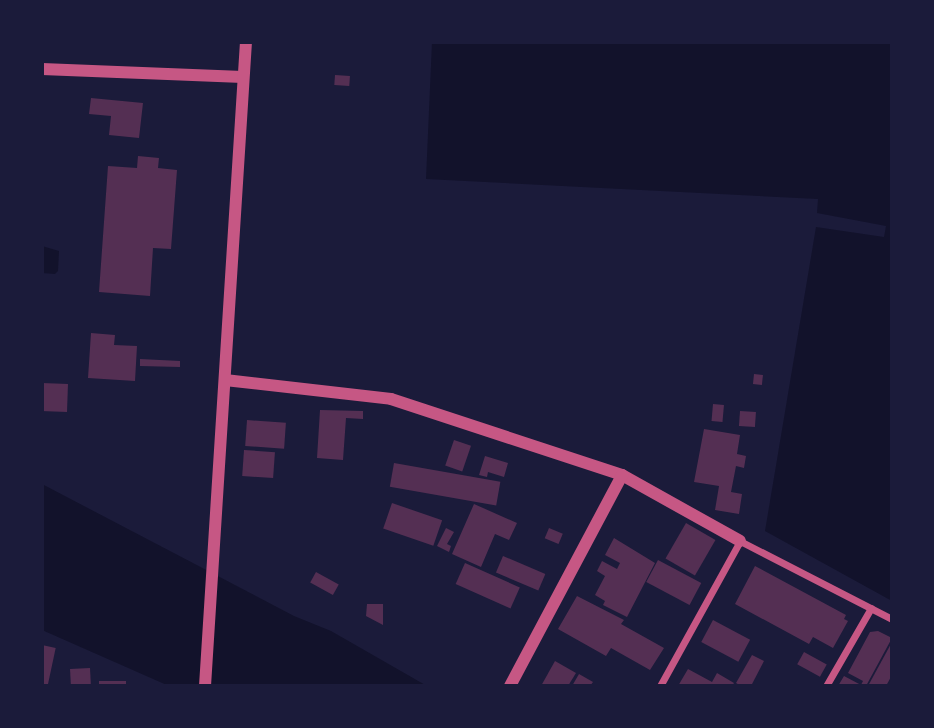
<!DOCTYPE html>
<style>
body{margin:0}
#map{position:relative;width:934px;height:728px;overflow:hidden;background:#1b1b3a;font-family:"DM Sans",sans-serif}
div>[style]{position:absolute}
[style*='--x']{left:calc(var(--x)*1px);top:calc(var(--y)*1px);width:calc(var(--w)*1px);rotate:calc(var(--a)*1deg)}
.water>*{inset:0;background:#12122b}
.building>*{inset:0;background:#542f53;transform-origin:0 0}
.minor>*{height:7px;margin:-3.5px;padding:0 3.5px;transform-origin:3.5px;border-radius:3.5px;background:#c65784}
.tertiary>*{height:12px;margin:-6px;padding:0 6px;transform-origin:6px;border-radius:6px;background:#c65784}
span{translate:-50% -50%;white-space:nowrap;text-align:center;line-height:1.15;-webkit-text-stroke:5px #1b1b3a;paint-order:stroke}
.frame{position:absolute;inset:0;border:44px solid #1b1b3a;pointer-events:none}
</style>
<div id="map">
<div class="water">
<i style="clip-path:polygon(432px 42px,892px 42px,892px 601px,765px 531px,816px 227px,884px 237px,886px 226px,817px 213px,818px 199px,426px 179px)"></i>
<i style="clip-path:polygon(42px 246px,59px 251px,58px 271px,55px 274px,42px 273px)"></i>
<i style="clip-path:polygon(42px 484px,294px 616px,331px 631px,427px 686px,169px 686px,42px 630px)"></i>
</div>
<div class="building">
<i style="left:335px;top:75px;width:15px;height:10px;rotate:4deg"></i>
<i style="clip-path:polygon(91px 98px,143px 103px,139px 138px,109px 135px,111px 116px,89px 114px)"></i>
<i style="clip-path:polygon(138px 156px,159px 158px,158px 168px,177px 170px,171px 249px,153px 248px,150px 296px,99px 292px,108px 166px,137px 168px)"></i>
<i style="clip-path:polygon(91px 333px,115px 335px,114px 345px,137px 346px,135px 381px,88px 378px)"></i>
<i style="clip-path:polygon(140px 359px,180px 361px,180px 367px,140px 366px)"></i>
<i style="left:754px;top:374px;width:9px;height:10px;rotate:6deg"></i>
<i style="left:42px;top:383px;width:26px;height:28px;rotate:2deg"></i>
<i style="left:713px;top:404px;width:11px;height:17px;rotate:5deg"></i>
<i style="clip-path:polygon(320px 410px,363px 411px,363px 419px,346px 418px,343px 460px,317px 458px)"></i>
<i style="left:740px;top:411px;width:16px;height:15px;rotate:4deg"></i>
<i style="left:247px;top:420px;width:39px;height:26px;rotate:4deg"></i>
<i style="clip-path:polygon(704px 429px,740px 435px,737px 454px,746px 456px,744px 468px,736px 466px,731px 492px,742px 494px,739px 514px,715px 510px,719px 486px,694px 482px)"></i>
<i style="left:454px;top:440px;width:18px;height:27px;rotate:19deg"></i>
<i style="left:244px;top:450px;width:31px;height:26px;rotate:4deg"></i>
<i style="clip-path:polygon(485px 456px,508px 463px,504px 477px,488px 472px,487px 477px,479px 475px)"></i>
<i style="left:394px;top:463px;width:108px;height:24px;rotate:10deg"></i>
<i style="left:392px;top:503px;width:53px;height:27px;rotate:19deg"></i>
<i style="clip-path:polygon(474px 504px,517px 523px,509px 540px,495px 534px,481px 567px,452px 554px)"></i>
<i style="left:686px;top:523px;width:34px;height:41px;rotate:30deg"></i>
<i style="clip-path:polygon(446px 528px,454px 532px,447px 544px,451px 546px,449px 552px,437px 546px)"></i>
<i style="left:549px;top:528px;width:15px;height:11px;rotate:23deg"></i>
<i style="clip-path:polygon(614px 538px,655px 563px,627px 617px,603px 605px,605px 601px,595px 595px,605px 576px,597px 571px,602px 561px,617px 569px,620px 563px,605px 555px)"></i>
<i style="left:503px;top:556px;width:46px;height:18px;rotate:23deg"></i>
<i style="left:658px;top:560px;width:49px;height:25px;rotate:28deg"></i>
<i style="left:465px;top:563px;width:60px;height:23px;rotate:24deg"></i>
<i style="clip-path:polygon(755px 566px,846px 615px,844px 619px,848px 621px,833px 648px,813px 637px,809px 644px,735px 604px)"></i>
<i style="left:316px;top:572px;width:26px;height:12px;rotate:29deg"></i>
<i style="clip-path:polygon(577px 596px,624px 620px,621px 624px,664px 648px,650px 670px,611px 648px,606px 656px,558px 629px)"></i>
<i style="clip-path:polygon(367px 604px,383px 604px,383px 625px,366px 616px)"></i>
<i style="left:713px;top:620px;width:42px;height:25px;rotate:28deg"></i>
<i style="clip-path:polygon(878px 631px,892px 638px,866px 686px,838px 686px,844px 676px,861px 685px,863px 681px,848px 673px,870px 632px)"></i>
<i style="clip-path:polygon(892px 642px,892px 675px,886px 686px,868px 686px)"></i>
<i style="left:42px;top:645px;width:14px;height:39px;rotate:12deg"></i>
<i style="left:804px;top:652px;width:26px;height:14px;rotate:29deg"></i>
<i style="clip-path:polygon(752px 655px,764px 661px,751px 686px,741px 686px,736px 683px)"></i>
<i style="clip-path:polygon(555px 661px,576px 673px,568px 686px,541px 686px)"></i>
<i style="left:90px;top:668px;width:18px;height:20px;rotate:87deg"></i>
<i style="clip-path:polygon(688px 669px,712px 682px,717px 673px,734px 683px,732px 686px,678px 686px)"></i>
<i style="clip-path:polygon(579px 674px,593px 682px,590px 686px,572px 686px)"></i>
<i style="left:99px;top:681px;width:27px;height:5px"></i>
</div>
<div class="minor">
<i style="--x:660;--y:686;--w:166;--a:-61.1"></i>
<i style="--x:740;--y:541;--w:171;--a:27.2"></i>
<i style="--x:826;--y:686;--w:90;--a:-60"></i>
</div>
<div class="tertiary">
<i style="--x:42;--y:69;--w:201;--a:2.3"></i>
<i style="--x:225;--y:380;--w:167;--a:6.5"></i>
<i style="--x:391;--y:399;--w:243;--a:18.2"></i>
<i style="--x:622;--y:475;--w:135;--a:29.2"></i>
<i style="--x:205;--y:686;--w:645;--a:-86.36"></i>
<i style="--x:510;--y:686;--w:239;--a:-62"></i>
</div>
<div class="frame"></div>
</div>
